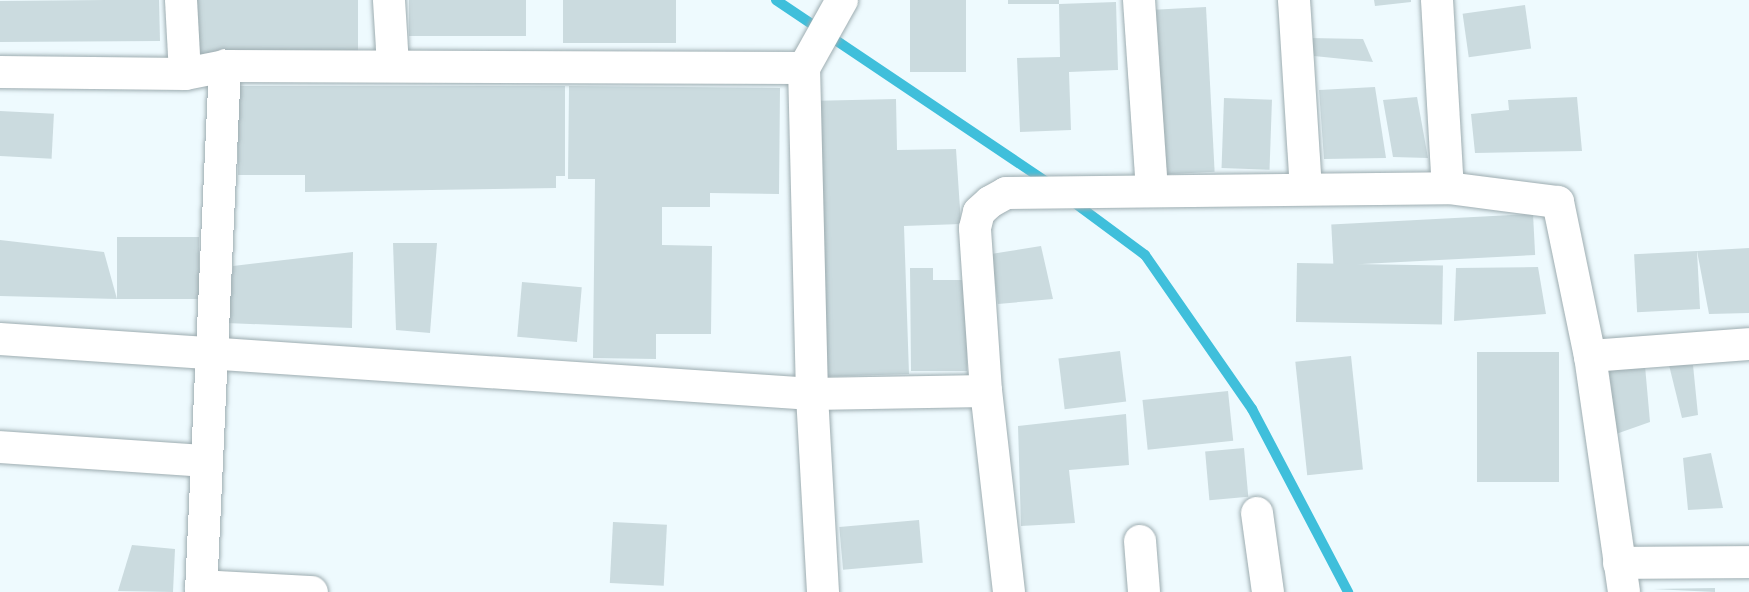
<!DOCTYPE html>
<style>
body{margin:0}
#map{position:relative;width:1749px;height:592px;overflow:hidden;background:#eefafe;font-family:Bitter,serif}
div>[style]{position:absolute}
[style*='--x']{left:calc(var(--x)*1px);top:calc(var(--y)*1px);width:calc(var(--w)*1px);rotate:calc(var(--a)*1deg)}
.stream>*{height:10px;margin:-5px;padding:0 5px;transform-origin:5px;border-radius:5px;background:#3fbfdb}
.building>*{inset:0;background:#cbdbdf;transform-origin:0 0}
.roads{filter:drop-shadow(0 0 2px #9dacb0) drop-shadow(0 0 2px #9dacb0)}
.street>*{height:32px;margin:-16px;padding:0 16px;transform-origin:16px;border-radius:16px;background:#fff}
span{translate:-50% -50%;white-space:nowrap;text-align:center;line-height:1.15;-webkit-text-stroke:4.5px #fff;paint-order:stroke}
</style>
<div id="map">
<div class="stream">
<i style="--x:776;--y:0;--w:330;--a:33.9"></i>
<i style="--x:1072;--y:201;--w:91;--a:36.5"></i>
<i style="--x:1145;--y:255;--w:188;--a:55.2"></i>
<i style="--x:1252;--y:409;--w:207;--a:62.3"></i>
</div>
<div class="building">
<i style="clip-path:polygon(105px 0,159px 0,160px 41px,0 42px,0 1px)"></i>
<i style="left:195px;top:0;width:163px;height:55px"></i>
<i style="left:409px;top:0;width:117px;height:36px"></i>
<i style="left:563px;top:0;width:113px;height:43px"></i>
<i style="left:910px;top:0;width:56px;height:72px"></i>
<i style="left:1008px;top:0;width:51px;height:4px"></i>
<i style="clip-path:polygon(1374px 0,1411px 0,1411px 2px,1375px 6px)"></i>
<i style="clip-path:polygon(1116px 2px,1118px 70px,1069px 72px,1071px 130px,1020px 132px,1017px 58px,1060px 57px,1059px 4px)"></i>
<i style="left:1525px;top:5px;width:44px;height:63px;rotate:82deg"></i>
<i style="left:1206px;top:7px;width:165px;height:52px;rotate:87deg"></i>
<i style="clip-path:polygon(1310px 38px,1363px 39px,1373px 62px,1314px 56px)"></i>
<i style="clip-path:polygon(238px 86px,565px 86px,565px 176px,556px 176px,556px 188px,305px 192px,305px 175px,238px 175px)"></i>
<i style="clip-path:polygon(569px 86px,780px 88px,779px 194px,710px 193px,710px 207px,662px 207px,662px 245px,712px 246px,711px 334px,656px 334px,656px 359px,593px 358px,595px 179px,568px 179px)"></i>
<i style="clip-path:polygon(1375px 87px,1386px 158px,1324px 159px,1319px 90px)"></i>
<i style="clip-path:polygon(1417px 97px,1428px 158px,1393px 157px,1383px 100px)"></i>
<i style="clip-path:polygon(1577px 97px,1582px 151px,1475px 153px,1471px 114px,1509px 110px,1508px 100px)"></i>
<i style="left:1224px;top:98px;width:48px;height:70px;rotate:2deg"></i>
<i style="clip-path:polygon(896px 99px,897px 150px,956px 149px,961px 224px,904px 226px,909px 374px,817px 377px,808px 101px)"></i>
<i style="left:0;top:111px;width:54px;height:45px;rotate:3deg"></i>
<i style="left:1533px;top:214px;width:41px;height:202px;rotate:87deg"></i>
<i style="left:117px;top:237px;width:82px;height:62px"></i>
<i style="clip-path:polygon(0 240px,104px 252px,117px 299px,0 296px)"></i>
<i style="clip-path:polygon(393px 243px,437px 243px,430px 333px,396px 330px)"></i>
<i style="clip-path:polygon(1041px 246px,1053px 299px,998px 304px,991px 254px)"></i>
<i style="clip-path:polygon(1749px 248px,1749px 313px,1709px 314px,1697px 251px)"></i>
<i style="left:1697px;top:251px;width:58px;height:63px;rotate:87deg"></i>
<i style="clip-path:polygon(353px 252px,352px 328px,226px 323px,233px 266px)"></i>
<i style="left:1297px;top:263px;width:146px;height:59px;rotate:1deg"></i>
<i style="clip-path:polygon(1538px 267px,1546px 314px,1454px 321px,1456px 268px)"></i>
<i style="clip-path:polygon(910px 268px,933px 268px,933px 280px,967px 280px,967px 371px,911px 371px)"></i>
<i style="left:522px;top:282px;width:60px;height:55px;rotate:5deg"></i>
<i style="left:1120px;top:351px;width:51px;height:62px;rotate:83deg"></i>
<i style="left:1559px;top:352px;width:130px;height:82px;rotate:90deg"></i>
<i style="left:1351px;top:356px;width:114px;height:56px;rotate:84deg"></i>
<i style="clip-path:polygon(1669px 365px,1693px 365px,1698px 415px,1682px 418px)"></i>
<i style="clip-path:polygon(1645px 366px,1650px 422px,1616px 434px,1609px 371px)"></i>
<i style="left:1228px;top:391px;width:50px;height:86px;rotate:84deg"></i>
<i style="clip-path:polygon(1126px 414px,1129px 465px,1069px 470px,1075px 523px,1021px 526px,1018px 426px)"></i>
<i style="left:1244px;top:448px;width:49px;height:39px;rotate:85deg"></i>
<i style="clip-path:polygon(1711px 453px,1723px 508px,1688px 510px,1683px 458px)"></i>
<i style="left:919px;top:520px;width:43px;height:80px;rotate:85deg"></i>
<i style="left:613px;top:522px;width:54px;height:61px;rotate:3deg"></i>
<i style="clip-path:polygon(132px 545px,175px 549px,173px 592px,118px 591px)"></i>
<i style="clip-path:polygon(1715px 588px,1715px 592px,1653px 589px)"></i>
</div>
<div class="roads">
<div class="street">
<i style="--x:181;--y:0;--w:74;--a:86.9"></i>
<i style="--x:389;--y:0;--w:66;--a:86.5"></i>
<i style="--x:1139;--y:0;--w:189;--a:86.1"></i>
<i style="--x:1294;--y:0;--w:189;--a:86.4"></i>
<i style="--x:1437;--y:0;--w:188;--a:86.7"></i>
<i style="--x:0;--y:72;--w:185;--a:0.6"></i>
<i style="--x:185;--y:74;--w:41;--a:-11.3"></i>
<i style="--x:225;--y:66;--w:579;--a:0.2"></i>
<i style="--x:0;--y:339;--w:814;--a:3.87"></i>
<i style="--x:812;--y:394;--w:174;--a:-1"></i>
<i style="--x:1590;--y:356;--w:159;--a:-4.3"></i>
<i style="--x:0;--y:447;--w:206;--a:3.9"></i>
<i style="--x:1257;--y:513;--w:80;--a:82.1"></i>
<i style="--x:1140;--y:541;--w:51;--a:85.5"></i>
<i style="--x:1619;--y:563;--w:130;--a:-0.4"></i>
<i style="--x:201;--y:586;--w:111;--a:3.1"></i>
<i style="--x:201;--y:592;--w:527;--a:-87.39"></i>
<i style="--x:823;--y:592;--w:198;--a:-93.2"></i>
<i style="--x:812;--y:394;--w:326;--a:-91.4"></i>
<i style="--x:804;--y:68;--w:78;--a:-60.8"></i>
<i style="--x:1009;--y:592;--w:202;--a:-96.5"></i>
<i style="--x:986;--y:391;--w:163;--a:-93.9"></i>
<i style="--x:975;--y:228;--w:16;--a:-76"></i>
<i style="--x:979;--y:212;--w:15;--a:-42"></i>
<i style="--x:990;--y:202;--w:18;--a:-29"></i>
<i style="--x:1006;--y:193;--w:442;--a:-0.6"></i>
<i style="--x:1448;--y:188;--w:111;--a:7.3"></i>
<i style="--x:1558;--y:202;--w:157;--a:78.3"></i>
<i style="--x:1590;--y:356;--w:238;--a:81.8"></i>
</div>
</div>
</div>
